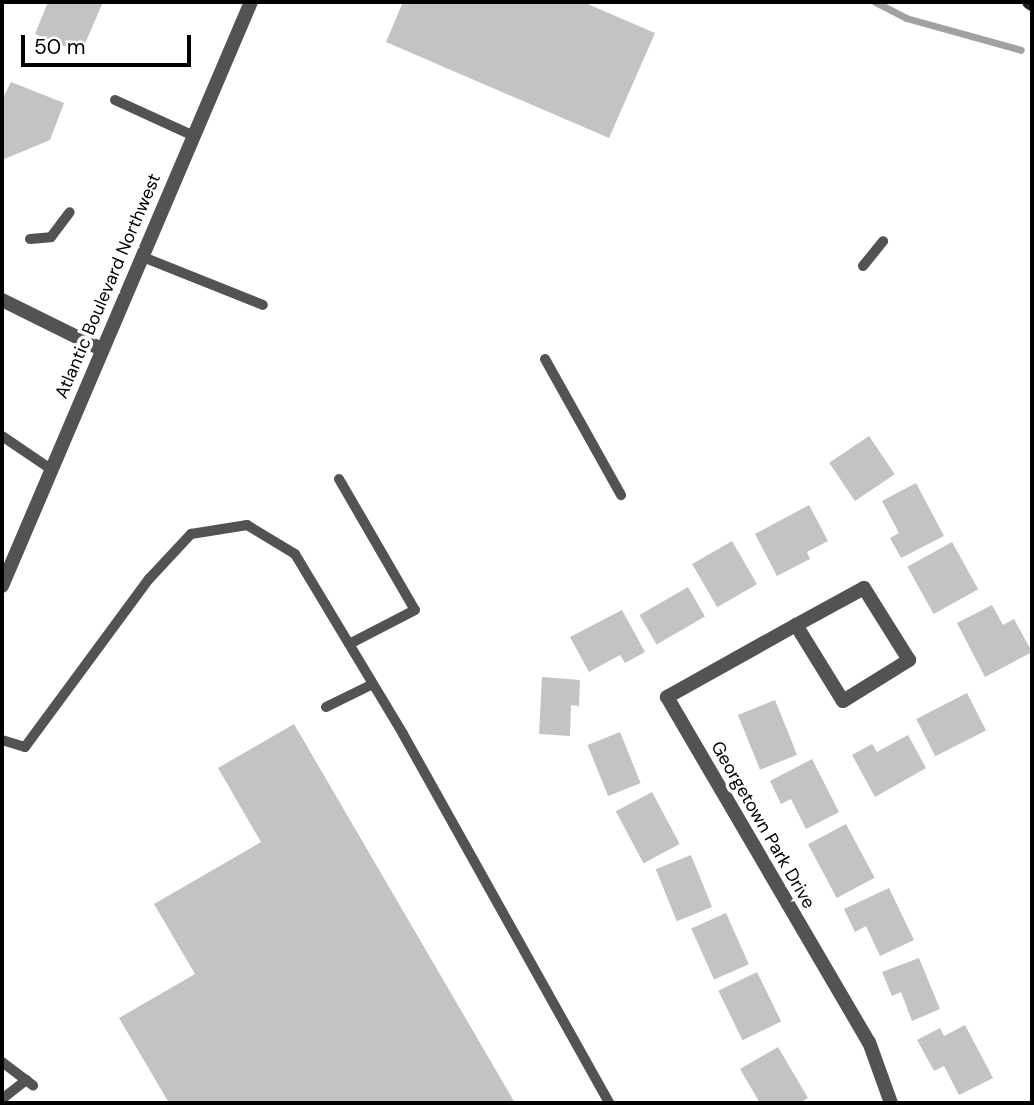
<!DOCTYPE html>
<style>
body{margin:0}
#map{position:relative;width:1034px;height:1105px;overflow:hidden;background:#fff;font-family:"DM Sans",sans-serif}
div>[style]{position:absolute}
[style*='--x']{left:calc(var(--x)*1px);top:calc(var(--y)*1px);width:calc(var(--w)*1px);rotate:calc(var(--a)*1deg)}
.stream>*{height:7px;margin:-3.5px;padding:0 3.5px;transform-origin:3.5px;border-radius:3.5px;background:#a1a1a1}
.building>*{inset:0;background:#c3c3c3;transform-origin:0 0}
.lane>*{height:10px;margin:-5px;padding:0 5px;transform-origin:5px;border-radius:5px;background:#535353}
.street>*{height:14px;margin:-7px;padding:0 7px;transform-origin:7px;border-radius:7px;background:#535353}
.secondary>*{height:14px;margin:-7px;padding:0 7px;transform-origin:7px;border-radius:7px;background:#202020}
span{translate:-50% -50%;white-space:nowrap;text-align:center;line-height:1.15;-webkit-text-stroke:7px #fff;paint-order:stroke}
.street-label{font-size:18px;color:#000}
.frame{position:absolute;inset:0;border:4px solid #000;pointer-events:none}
.scale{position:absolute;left:21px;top:35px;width:170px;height:32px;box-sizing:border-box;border:4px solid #000;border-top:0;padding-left:9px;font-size:21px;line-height:24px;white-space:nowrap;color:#000;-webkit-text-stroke:5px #fff;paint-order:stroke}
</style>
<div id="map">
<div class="stream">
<i style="--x:875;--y:2;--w:35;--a:27"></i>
<i style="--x:906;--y:18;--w:119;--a:15.5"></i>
</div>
<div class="building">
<i style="clip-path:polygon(48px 2px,103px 2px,81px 53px,35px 34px)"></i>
<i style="clip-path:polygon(403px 2px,583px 2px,655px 33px,609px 138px,386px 42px)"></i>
<i style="clip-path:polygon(11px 82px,64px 103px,50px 140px,2px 160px,2px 100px)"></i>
<i style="left:869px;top:436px;width:46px;height:48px;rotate:56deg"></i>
<i style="clip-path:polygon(916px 483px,944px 536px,901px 558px,890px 538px,899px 533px,882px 501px)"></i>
<i style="clip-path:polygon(809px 505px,828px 541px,807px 552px,810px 559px,777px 576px,755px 534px)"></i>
<i style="left:732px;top:541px;width:50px;height:46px;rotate:60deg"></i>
<i style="left:952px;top:542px;width:54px;height:51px;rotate:61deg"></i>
<i style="left:688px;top:587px;width:34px;height:56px;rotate:60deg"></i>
<i style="clip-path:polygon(992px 605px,1003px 625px,1014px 619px,1032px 652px,985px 677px,957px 623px)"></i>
<i style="clip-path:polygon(622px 610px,645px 652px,625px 663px,620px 655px,589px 672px,570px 637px)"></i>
<i style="clip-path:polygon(542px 677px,580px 680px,579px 706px,571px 705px,570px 736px,539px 734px)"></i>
<i style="left:967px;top:693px;width:42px;height:57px;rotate:63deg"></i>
<i style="left:775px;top:700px;width:59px;height:40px;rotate:68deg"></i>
<i style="clip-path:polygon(294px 724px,515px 1103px,169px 1103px,119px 1018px,195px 974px,154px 904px,261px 842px,218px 768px)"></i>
<i style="left:620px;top:732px;width:55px;height:35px;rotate:68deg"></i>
<i style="clip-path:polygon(908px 735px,926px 768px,875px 797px,852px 755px,872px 744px,877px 752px)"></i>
<i style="clip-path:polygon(812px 759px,839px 812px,806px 829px,791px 799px,781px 804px,770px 781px)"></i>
<i style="left:652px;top:792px;width:59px;height:41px;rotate:62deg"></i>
<i style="left:846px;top:824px;width:61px;height:43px;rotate:62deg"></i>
<i style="left:691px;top:855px;width:56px;height:38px;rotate:68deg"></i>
<i style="clip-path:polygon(889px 888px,914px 940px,880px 956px,866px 926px,855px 932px,844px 909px)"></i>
<i style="left:726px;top:913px;width:56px;height:38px;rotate:66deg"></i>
<i style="clip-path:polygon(919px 958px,940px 1009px,912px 1021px,901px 992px,892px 996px,882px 972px)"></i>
<i style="left:757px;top:972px;width:55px;height:43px;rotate:64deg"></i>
<i style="clip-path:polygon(965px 1025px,993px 1078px,959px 1095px,944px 1066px,934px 1071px,917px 1040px,940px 1028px,944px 1036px)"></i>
<i style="clip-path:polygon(778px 1047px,808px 1098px,799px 1103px,760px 1103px,740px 1069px)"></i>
</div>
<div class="lane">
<i style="--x:115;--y:100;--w:87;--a:24.5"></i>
<i style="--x:30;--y:239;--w:21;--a:-5"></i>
<i style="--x:51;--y:237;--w:31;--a:-53"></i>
<i style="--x:143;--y:257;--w:129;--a:21.8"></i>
<i style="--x:863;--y:266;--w:32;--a:-51"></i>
<i style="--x:545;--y:359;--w:156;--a:60.8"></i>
<i style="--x:2;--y:436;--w:60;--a:34.2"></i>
<i style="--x:339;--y:479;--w:151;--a:59.9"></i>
<i style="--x:415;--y:610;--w:74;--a:152.7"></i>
<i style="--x:326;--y:707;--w:52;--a:-26.1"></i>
<i style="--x:2;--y:740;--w:24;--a:17"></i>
<i style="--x:25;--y:747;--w:209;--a:-53.6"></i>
<i style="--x:149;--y:579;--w:62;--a:-47"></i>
<i style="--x:191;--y:534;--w:57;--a:-9.1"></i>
<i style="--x:247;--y:525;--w:56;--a:31.1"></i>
<i style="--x:295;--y:554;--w:210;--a:59"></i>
<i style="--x:403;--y:734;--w:423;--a:60.8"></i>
<i style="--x:2;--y:1062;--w:39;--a:37"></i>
<i style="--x:2;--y:1099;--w:31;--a:-38"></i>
</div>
<div class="street">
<i style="--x:2;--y:300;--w:108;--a:26.3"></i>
<i style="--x:2;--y:586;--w:635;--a:-66.91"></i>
<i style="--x:796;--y:625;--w:89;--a:58.3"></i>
<i style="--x:843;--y:701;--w:78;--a:-31.8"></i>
<i style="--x:909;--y:660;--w:85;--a:-122"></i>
<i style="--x:864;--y:588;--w:77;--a:151.4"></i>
<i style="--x:796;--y:625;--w:148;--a:150.8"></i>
<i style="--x:667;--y:697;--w:400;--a:59.7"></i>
<i style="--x:869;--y:1042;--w:65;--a:70.2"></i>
</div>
<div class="secondary">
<i style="--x:1029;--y:2;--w:4;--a:34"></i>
</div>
<div class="street-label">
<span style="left:108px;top:286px;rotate:-67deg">Atlantic Boulevard Northwest</span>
<span style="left:763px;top:825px;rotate:60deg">Georgetown Park Drive</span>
</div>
<div class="frame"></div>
<div class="scale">50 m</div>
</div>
